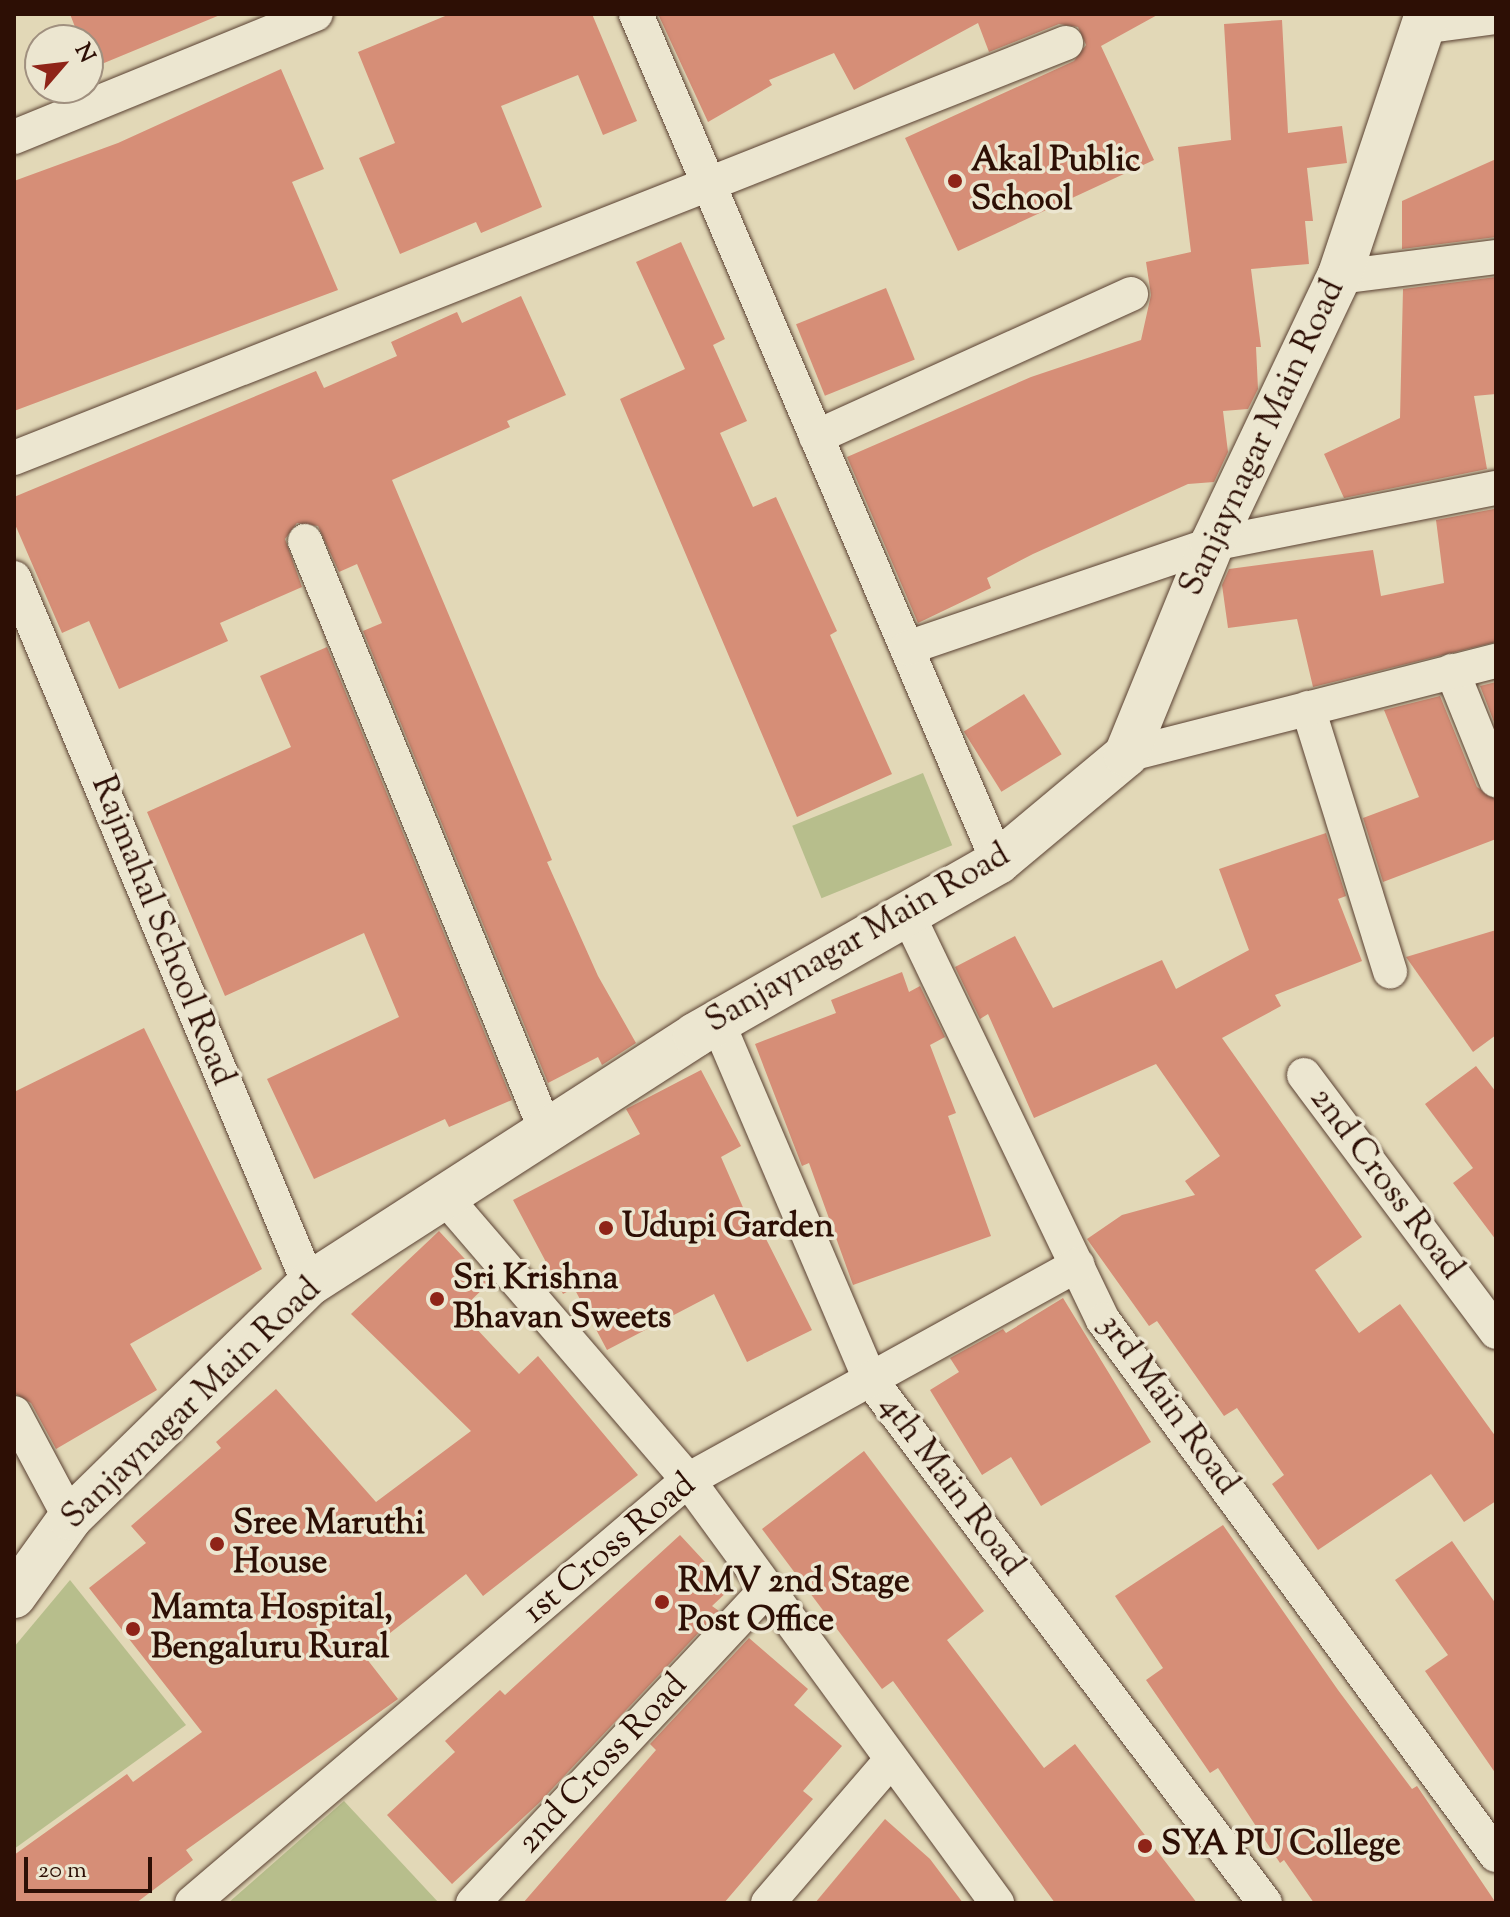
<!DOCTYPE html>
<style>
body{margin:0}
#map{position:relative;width:1510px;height:1917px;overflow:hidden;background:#e2d8b7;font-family:"Sorts Mill Goudy",serif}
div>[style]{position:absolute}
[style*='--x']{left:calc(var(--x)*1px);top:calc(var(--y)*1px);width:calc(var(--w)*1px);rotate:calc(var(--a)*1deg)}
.green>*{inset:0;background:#b7be8c;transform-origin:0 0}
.building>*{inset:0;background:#d68e77;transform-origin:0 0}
.roads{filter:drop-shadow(0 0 2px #5a4132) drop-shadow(0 0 2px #5a4132)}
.street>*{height:34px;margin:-17px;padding:0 17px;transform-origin:17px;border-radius:17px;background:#ece6d0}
.secondary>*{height:44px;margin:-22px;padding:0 22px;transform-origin:22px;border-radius:22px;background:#ece6d0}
.dots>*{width:22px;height:22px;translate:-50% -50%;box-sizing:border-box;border:4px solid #ece6d0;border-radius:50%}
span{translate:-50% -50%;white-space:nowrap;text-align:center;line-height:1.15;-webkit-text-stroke:7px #ece6d0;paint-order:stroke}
.poi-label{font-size:34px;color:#2d0f05;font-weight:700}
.left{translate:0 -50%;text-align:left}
.street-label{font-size:34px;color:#2d0f05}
.frame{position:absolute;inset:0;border:16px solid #2d0f05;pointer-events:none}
.north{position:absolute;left:24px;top:24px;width:80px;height:80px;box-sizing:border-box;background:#ece6d0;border:2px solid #a0907f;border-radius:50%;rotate:62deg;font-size:22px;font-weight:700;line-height:32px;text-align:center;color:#2d0f05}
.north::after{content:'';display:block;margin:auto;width:28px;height:36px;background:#8f2418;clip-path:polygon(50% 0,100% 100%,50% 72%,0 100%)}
.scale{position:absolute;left:24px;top:1857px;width:128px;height:36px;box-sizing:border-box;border:4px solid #2d0f05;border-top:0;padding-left:10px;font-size:24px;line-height:28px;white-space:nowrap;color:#2d0f05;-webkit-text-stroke:6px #ece6d0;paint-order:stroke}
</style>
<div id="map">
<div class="green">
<i style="left:923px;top:773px;width:78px;height:141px;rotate:68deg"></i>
<i style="clip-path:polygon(70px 1580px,186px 1725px,14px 1849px,14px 1647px)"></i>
<i style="clip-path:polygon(344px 1801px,439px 1903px,228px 1903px)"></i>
</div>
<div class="building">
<i style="clip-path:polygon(70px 14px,220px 14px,220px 15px,92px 68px,88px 40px,80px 40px)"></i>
<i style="clip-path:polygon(450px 14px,592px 14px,637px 121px,603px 135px,578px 75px,501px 106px,542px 207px,481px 233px,476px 222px,400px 254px,359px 158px,395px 143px,358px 52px)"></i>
<i style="clip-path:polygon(658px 14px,1159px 14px,1101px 46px,1154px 160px,958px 251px,905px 138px,1074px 61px,1086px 45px,1078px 27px,1059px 24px,989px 52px,978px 23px,854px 90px,834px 53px,769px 80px,772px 85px,708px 122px)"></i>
<i style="clip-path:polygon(1282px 20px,1288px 133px,1342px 126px,1347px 163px,1307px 168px,1313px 221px,1305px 221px,1309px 264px,1251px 269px,1261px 347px,1256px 347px,1258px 389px,1248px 409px,1223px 411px,1228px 452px,1214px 482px,1188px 484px,1033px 554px,987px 578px,991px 588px,918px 623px,847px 457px,1031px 377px,1141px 340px,1151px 295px,1146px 262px,1191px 252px,1178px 147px,1231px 140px,1224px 24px)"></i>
<i style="clip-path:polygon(281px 69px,324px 169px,292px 182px,338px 290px,14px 411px,14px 181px,118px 143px)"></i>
<i style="clip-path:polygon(1496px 159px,1496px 237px,1402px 249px,1402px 201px)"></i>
<i style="clip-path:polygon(681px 242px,725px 339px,713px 345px,747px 421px,720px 433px,753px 507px,776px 497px,837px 631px,830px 635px,892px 774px,797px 817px,620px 399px,685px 369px,636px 262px)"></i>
<i style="clip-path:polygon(1496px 277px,1496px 394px,1474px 396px,1487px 469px,1344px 498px,1324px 454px,1400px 418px,1403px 289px)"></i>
<i style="left:886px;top:288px;width:77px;height:97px;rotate:68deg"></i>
<i style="clip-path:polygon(521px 296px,566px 395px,507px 421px,510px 427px,392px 480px,552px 860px,547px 862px,598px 976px,636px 1043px,602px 1065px,598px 1057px,548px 1083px,363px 631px,382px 623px,357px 564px,339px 572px,318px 526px,297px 523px,285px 539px,302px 587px,220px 623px,228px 641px,119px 689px,89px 621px,62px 633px,14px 522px,14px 497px,316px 371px,324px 388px,397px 356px,391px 342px,457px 312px,462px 323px)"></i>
<i style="clip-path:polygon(1494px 509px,1496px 642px,1313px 687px,1297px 619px,1228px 628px,1222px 585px,1229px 569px,1373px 550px,1381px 596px,1444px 583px,1436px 520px)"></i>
<i style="clip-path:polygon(327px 647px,512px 1100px,449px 1127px,445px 1119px,314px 1179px,267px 1079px,399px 1017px,364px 933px,225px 996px,147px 812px,291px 747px,260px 676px)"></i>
<i style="clip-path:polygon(1496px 682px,1496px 727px,1480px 686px)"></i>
<i style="left:1024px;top:694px;width:71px;height:71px;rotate:58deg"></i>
<i style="clip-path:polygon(1440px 696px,1477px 787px,1496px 800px,1496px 839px,1383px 882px,1363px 818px,1419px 797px,1384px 710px)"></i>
<i style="clip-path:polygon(1326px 833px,1346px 896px,1338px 899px,1362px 961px,1275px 995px,1281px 1006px,1222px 1038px,1362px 1237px,1315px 1270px,1359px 1333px,1400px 1304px,1496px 1437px,1496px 1501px,1464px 1522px,1431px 1474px,1318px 1550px,1272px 1484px,1284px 1475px,1237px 1408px,1224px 1416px,1157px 1321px,1149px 1326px,1087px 1239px,1122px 1215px,1195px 1195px,1185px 1181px,1220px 1156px,1156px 1064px,1034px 1118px,988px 1014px,980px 1019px,955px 967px,1015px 936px,1053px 1008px,1162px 960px,1176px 989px,1249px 950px,1219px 869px)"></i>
<i style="clip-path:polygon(1496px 930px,1496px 1035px,1473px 1052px,1406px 957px)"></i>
<i style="clip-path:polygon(902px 972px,909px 992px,920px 986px,945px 1037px,930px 1045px,956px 1113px,948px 1116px,991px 1236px,853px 1285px,809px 1163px,802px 1166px,755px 1044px,836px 1013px,831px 1000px)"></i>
<i style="clip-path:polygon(144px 1028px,262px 1269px,130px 1344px,157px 1390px,56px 1449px,31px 1403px,14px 1393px,14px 1092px)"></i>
<i style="clip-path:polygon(1476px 1066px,1496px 1092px,1496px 1240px,1453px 1183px,1473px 1168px,1425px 1104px)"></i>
<i style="clip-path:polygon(701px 1070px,741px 1146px,721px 1157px,752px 1228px,759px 1225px,812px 1330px,747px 1362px,714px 1294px,607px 1350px,574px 1288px,563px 1294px,513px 1200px,640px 1134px,626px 1109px)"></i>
<i style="clip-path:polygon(439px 1231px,488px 1284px,460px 1311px,519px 1374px,538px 1356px,638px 1475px,483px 1596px,466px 1574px,363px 1654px,398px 1699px,186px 1850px,193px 1860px,136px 1903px,14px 1903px,14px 1855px,127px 1774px,133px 1782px,202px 1732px,89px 1588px,146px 1543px,131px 1526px,221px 1448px,216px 1442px,276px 1389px,376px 1502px,471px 1431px,351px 1314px)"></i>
<i style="clip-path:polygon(1063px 1298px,1151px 1442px,1041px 1506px,1011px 1457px,982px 1475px,930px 1390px,959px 1372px,950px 1358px,1003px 1329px,1006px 1333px)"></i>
<i style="clip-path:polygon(864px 1451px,984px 1611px,947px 1640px,1044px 1768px,1075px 1744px,1197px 1903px,1055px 1903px,893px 1681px,882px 1689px,762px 1529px)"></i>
<i style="clip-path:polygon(1223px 1525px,1338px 1690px,1412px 1789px,1417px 1786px,1496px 1903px,1314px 1903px,1284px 1860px,1280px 1863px,1218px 1768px,1210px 1773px,1146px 1680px,1163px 1668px,1115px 1596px)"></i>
<i style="clip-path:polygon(680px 1535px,730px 1589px,712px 1606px,719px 1611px,539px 1803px,452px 1884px,387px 1815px,455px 1752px,445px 1741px,500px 1690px,505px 1695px)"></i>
<i style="clip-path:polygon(1452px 1541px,1496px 1604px,1496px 1774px,1425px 1671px,1448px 1655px,1395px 1580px)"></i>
<i style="clip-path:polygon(749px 1638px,808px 1689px,794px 1705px,842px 1746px,803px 1791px,813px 1799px,724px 1903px,523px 1903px,656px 1750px,650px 1744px)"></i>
<i style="clip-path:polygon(885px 1819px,930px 1859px,963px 1903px,815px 1903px)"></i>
</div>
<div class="roads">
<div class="street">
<i style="--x:636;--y:14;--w:922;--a:66.88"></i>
<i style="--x:1422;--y:27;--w:75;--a:-7.7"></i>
<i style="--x:14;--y:137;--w:326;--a:-22.2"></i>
<i style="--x:1339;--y:277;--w:158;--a:-7.3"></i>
<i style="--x:816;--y:437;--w:346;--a:-24.4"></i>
<i style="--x:14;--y:458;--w:1131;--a:-21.53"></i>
<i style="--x:305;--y:541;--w:637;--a:67.78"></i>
<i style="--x:14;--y:578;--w:765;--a:67.32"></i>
<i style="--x:907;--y:648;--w:322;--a:-18.8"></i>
<i style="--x:1212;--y:544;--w:289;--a:-11.2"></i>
<i style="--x:1452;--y:671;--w:118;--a:68"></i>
<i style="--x:1308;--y:708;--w:276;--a:72.7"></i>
<i style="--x:1126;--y:755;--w:382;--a:-14.3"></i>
<i style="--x:908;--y:915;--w:449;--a:64.3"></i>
<i style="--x:1103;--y:1320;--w:664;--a:53.7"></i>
<i style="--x:718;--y:1023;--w:387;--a:66.9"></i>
<i style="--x:870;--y:1379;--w:656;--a:52.99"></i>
<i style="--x:1304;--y:1075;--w:321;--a:53.2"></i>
<i style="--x:443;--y:1195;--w:376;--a:49.3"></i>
<i style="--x:688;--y:1480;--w:524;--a:53.85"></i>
<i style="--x:14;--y:1413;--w:119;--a:61.9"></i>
<i style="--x:192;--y:1903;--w:652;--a:-40.46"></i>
<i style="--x:688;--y:1480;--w:445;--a:-28.9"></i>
<i style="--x:473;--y:1903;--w:427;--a:-46.9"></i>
<i style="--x:768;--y:1903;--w:189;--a:-49.3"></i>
</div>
<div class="secondary">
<i style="--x:14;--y:1596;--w:96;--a:-54.3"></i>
<i style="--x:70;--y:1518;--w:334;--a:-44.4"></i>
<i style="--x:309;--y:1284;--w:459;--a:-32.8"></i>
<i style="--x:695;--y:1035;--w:349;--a:-29.7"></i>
<i style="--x:998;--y:862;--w:167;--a:-39.9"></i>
<i style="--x:1126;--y:755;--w:228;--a:-67.8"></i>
<i style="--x:1212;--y:544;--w:296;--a:-64.6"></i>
<i style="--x:1339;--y:277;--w:277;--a:-71.5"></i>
</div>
</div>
<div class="dots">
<i style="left:955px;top:181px;background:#8f2418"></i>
<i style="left:606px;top:1228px;background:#8f2418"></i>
<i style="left:437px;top:1299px;background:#8f2418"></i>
<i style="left:217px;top:1544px;background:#8f2418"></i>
<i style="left:662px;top:1602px;background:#8f2418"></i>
<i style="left:133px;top:1629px;background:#8f2418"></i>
<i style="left:1145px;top:1846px;background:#8f2418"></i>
</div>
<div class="poi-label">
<span class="left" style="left:971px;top:181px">Akal Public<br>School</span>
<span class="left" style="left:622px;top:1228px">Udupi Garden</span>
<span class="left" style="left:453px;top:1299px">Sri Krishna<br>Bhavan Sweets</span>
<span class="left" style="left:233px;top:1544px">Sree Maruthi<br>House</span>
<span class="left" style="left:678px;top:1602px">RMV 2nd Stage<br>Post Office</span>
<span class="left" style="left:151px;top:1629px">Mamta Hospital,<br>Bengaluru Rural</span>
<span class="left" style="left:1161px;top:1846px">SYA PU College</span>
</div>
<div class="street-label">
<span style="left:1263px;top:438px;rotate:-65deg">Sanjaynagar Main Road</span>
<span style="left:162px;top:931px;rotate:68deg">Rajmahal School Road</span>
<span style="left:858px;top:939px;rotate:-30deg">Sanjaynagar Main Road</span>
<span style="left:1386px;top:1184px;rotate:53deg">2nd Cross Road</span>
<span style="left:192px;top:1404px;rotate:-44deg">Sanjaynagar Main Road</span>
<span style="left:1168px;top:1405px;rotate:54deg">3rd Main Road</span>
<span style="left:951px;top:1486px;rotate:53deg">4th Main Road</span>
<span style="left:610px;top:1549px;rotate:-40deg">1st Cross Road</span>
<span style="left:603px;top:1764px;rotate:-47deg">2nd Cross Road</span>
</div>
<div class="frame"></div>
<div class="north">N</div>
<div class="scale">20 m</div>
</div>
